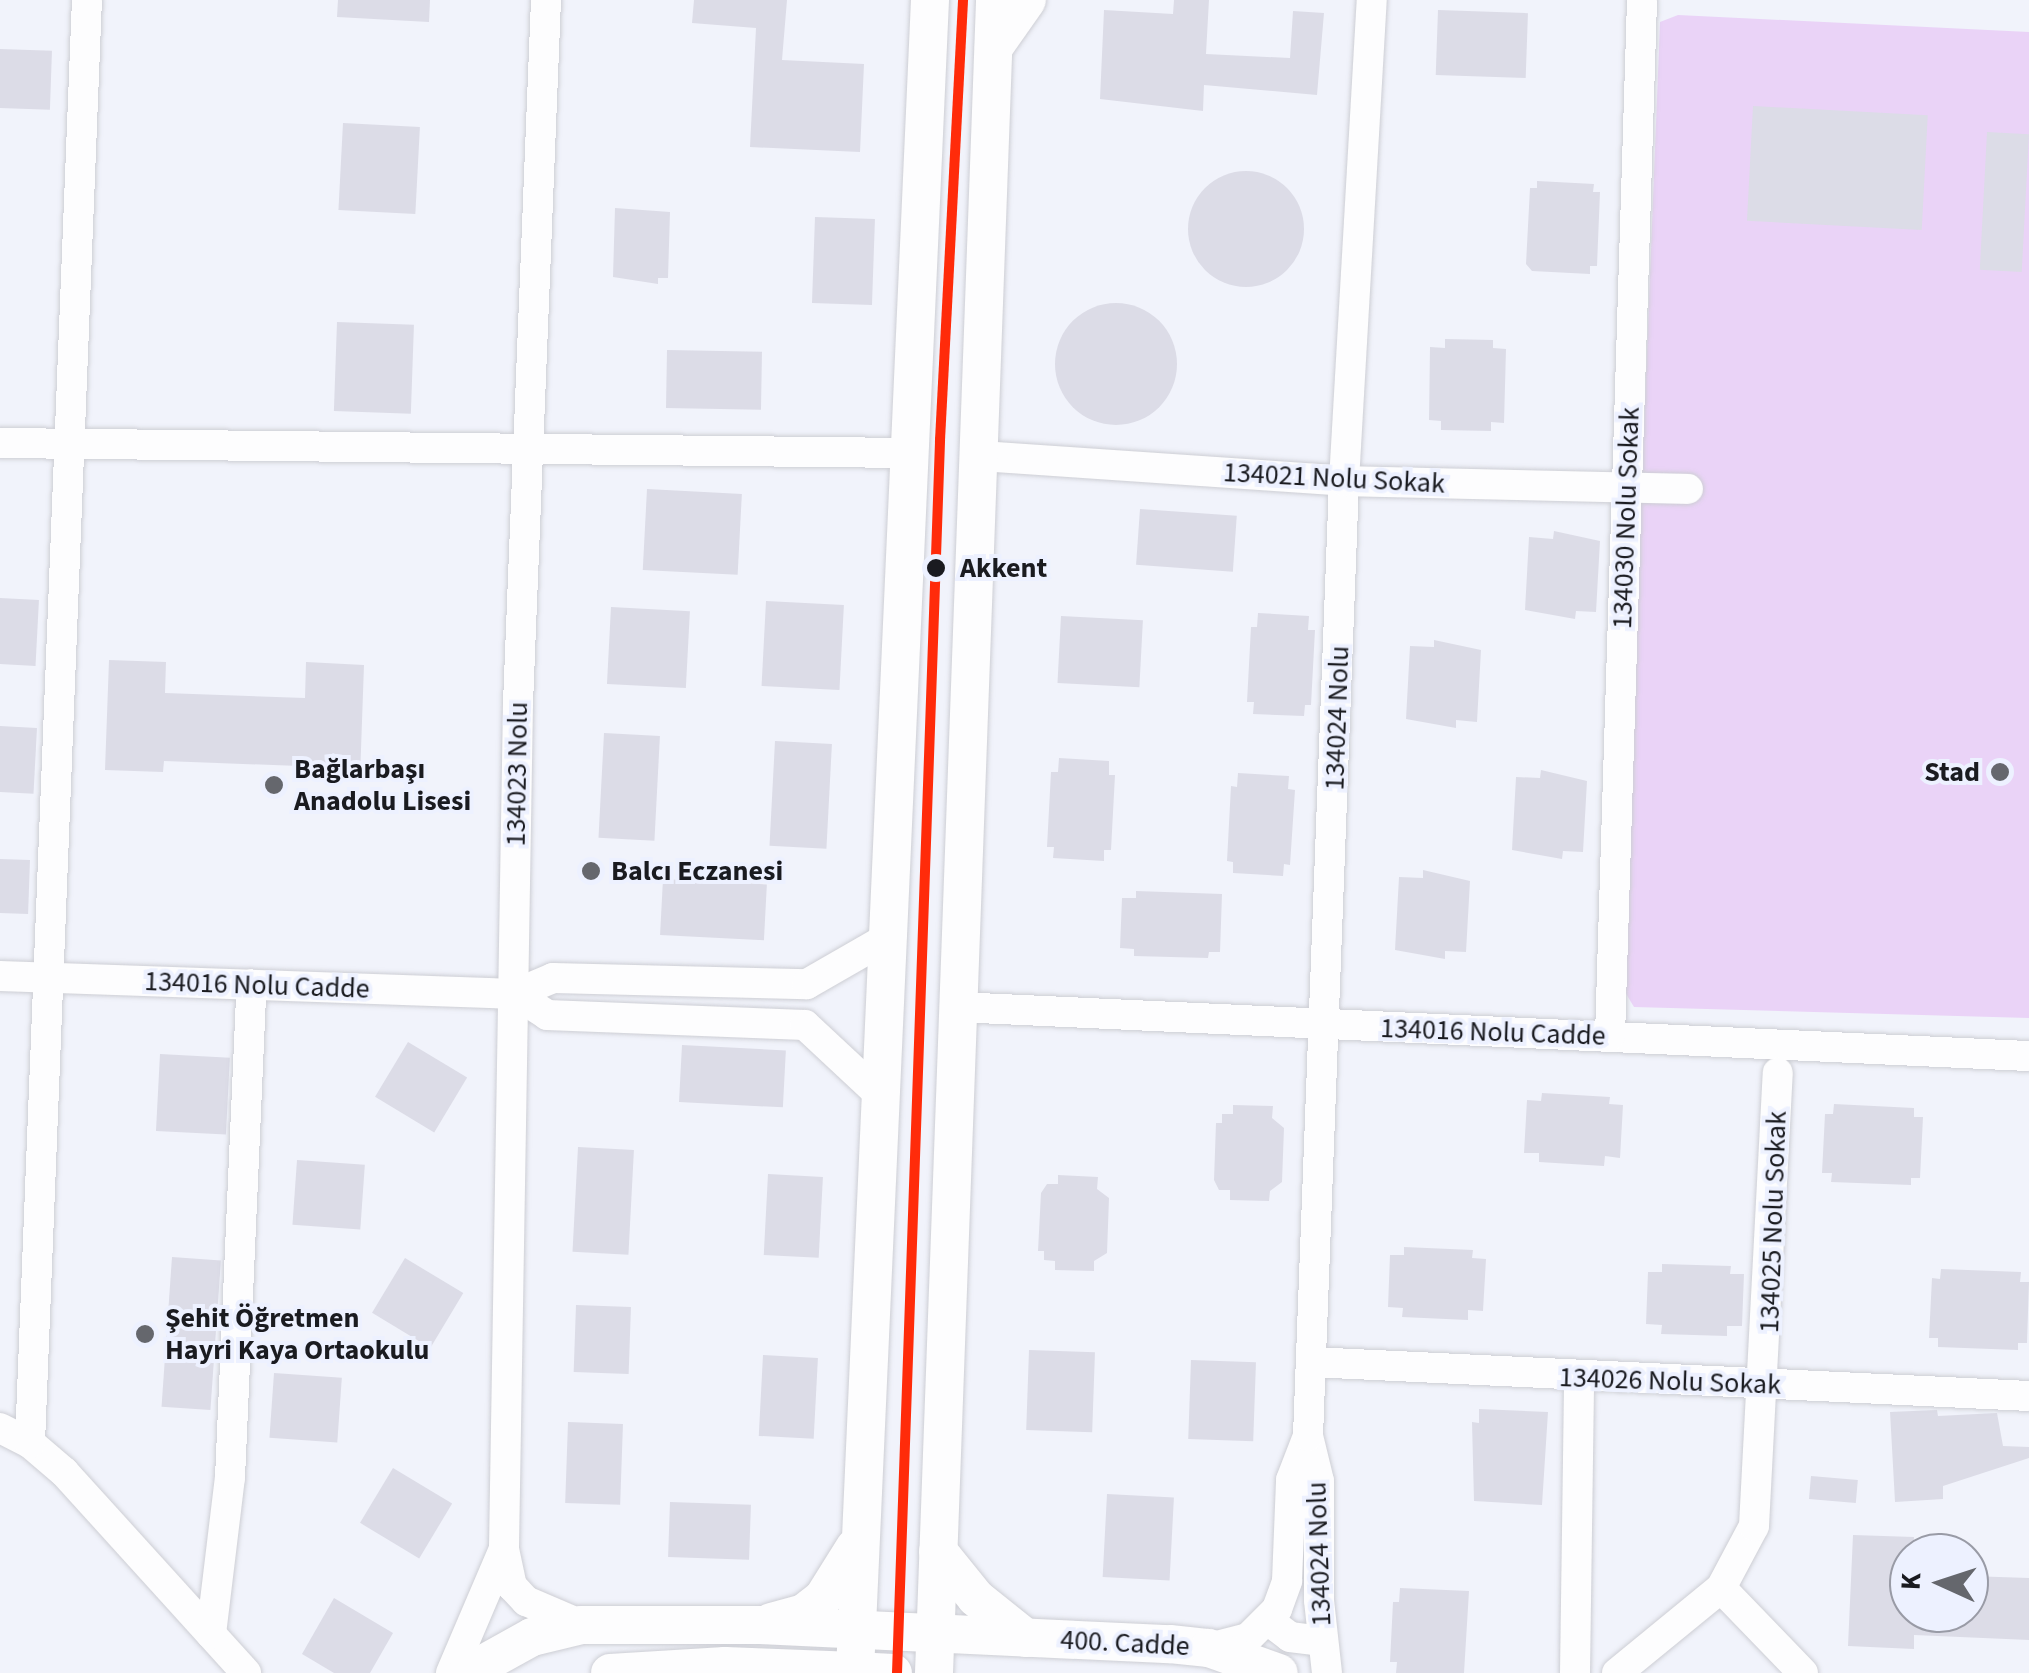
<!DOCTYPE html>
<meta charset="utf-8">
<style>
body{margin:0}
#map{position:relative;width:2029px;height:1673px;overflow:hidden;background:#f1f3fb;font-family:"Source Sans 3",sans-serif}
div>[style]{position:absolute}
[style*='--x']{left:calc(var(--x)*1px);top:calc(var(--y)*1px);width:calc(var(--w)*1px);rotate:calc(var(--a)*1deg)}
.green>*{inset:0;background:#ead3f7}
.building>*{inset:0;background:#dcdce7;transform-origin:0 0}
.round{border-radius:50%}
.roads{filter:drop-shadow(0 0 2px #cdced4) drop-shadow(0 0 2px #cdced4)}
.minor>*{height:30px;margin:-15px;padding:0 15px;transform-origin:15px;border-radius:15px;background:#fdfdfe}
.major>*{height:38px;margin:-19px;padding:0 19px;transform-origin:19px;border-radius:19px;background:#fdfdfe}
.tram-1>*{height:10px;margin:-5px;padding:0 5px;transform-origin:5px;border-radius:5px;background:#ff2b0a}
.dots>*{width:28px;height:28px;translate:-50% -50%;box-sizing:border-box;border:5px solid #edf1ff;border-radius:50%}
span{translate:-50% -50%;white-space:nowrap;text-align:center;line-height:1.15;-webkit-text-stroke:8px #edf1ff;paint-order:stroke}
.street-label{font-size:28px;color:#1a1b20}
.stop-label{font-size:28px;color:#1a1b20;font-weight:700}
.left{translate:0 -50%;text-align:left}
.poi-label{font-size:28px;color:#1a1b20;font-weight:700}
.right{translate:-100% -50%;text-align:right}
.north{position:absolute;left:1889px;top:1533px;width:100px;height:100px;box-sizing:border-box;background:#edf1ff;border:2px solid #999ba6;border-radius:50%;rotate:273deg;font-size:28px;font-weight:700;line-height:40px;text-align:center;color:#1a1b20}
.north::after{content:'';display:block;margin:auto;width:35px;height:45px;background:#65676d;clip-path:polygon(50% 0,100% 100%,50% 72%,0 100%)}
</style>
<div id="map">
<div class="green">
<i style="clip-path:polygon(1678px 15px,2029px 32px,2029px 1018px,1634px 1007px,1622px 987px,1660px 22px)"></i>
</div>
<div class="building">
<i style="clip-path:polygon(338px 0,430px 0,429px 22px,337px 17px)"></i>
<i style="clip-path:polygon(694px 0,787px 0,782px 60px,864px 64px,860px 152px,750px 147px,756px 28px,692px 23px)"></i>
<i style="clip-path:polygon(1174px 0,1209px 0,1206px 54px,1290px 58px,1293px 11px,1324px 13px,1317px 95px,1204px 85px,1203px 111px,1100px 99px,1104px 10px,1173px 14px)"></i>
<i style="left:1438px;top:10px;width:90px;height:65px;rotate:2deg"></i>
<i style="left:0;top:49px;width:52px;height:59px;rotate:2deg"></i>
<i style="left:1753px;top:106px;width:175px;height:115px;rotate:3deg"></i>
<i style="left:343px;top:123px;width:77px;height:87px;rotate:3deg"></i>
<i style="left:1987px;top:132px;width:42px;height:138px;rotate:3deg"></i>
<i class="round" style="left:1188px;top:171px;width:116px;height:116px"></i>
<i style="clip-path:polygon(1537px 181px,1594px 184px,1593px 192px,1600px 192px,1597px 266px,1590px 266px,1590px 274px,1532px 271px,1526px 264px,1530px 188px,1537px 188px)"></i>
<i style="clip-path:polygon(615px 208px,670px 212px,668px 278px,658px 278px,658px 284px,613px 277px)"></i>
<i style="left:815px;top:217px;width:60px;height:86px;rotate:2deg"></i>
<i class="round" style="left:1055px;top:303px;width:122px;height:122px"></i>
<i style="left:337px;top:322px;width:77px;height:89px;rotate:2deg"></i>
<i style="clip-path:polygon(1445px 339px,1493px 340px,1493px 348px,1506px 349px,1504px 423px,1491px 422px,1491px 431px,1441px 430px,1441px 421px,1429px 420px,1430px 347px,1445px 348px)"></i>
<i style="left:667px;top:350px;width:95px;height:58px;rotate:1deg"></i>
<i style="left:647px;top:489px;width:95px;height:81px;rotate:3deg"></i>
<i style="left:1140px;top:509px;width:97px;height:56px;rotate:4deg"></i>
<i style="clip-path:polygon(1554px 531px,1600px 541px,1596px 612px,1576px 611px,1575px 619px,1525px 610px,1529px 537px,1553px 539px)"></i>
<i style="left:0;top:598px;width:39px;height:66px;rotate:3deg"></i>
<i style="left:766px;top:601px;width:78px;height:85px;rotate:3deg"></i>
<i style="left:611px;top:607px;width:79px;height:77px;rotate:3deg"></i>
<i style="clip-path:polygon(1258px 613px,1309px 616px,1308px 630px,1315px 630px,1311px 705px,1305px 705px,1304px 716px,1253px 714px,1254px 702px,1247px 702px,1251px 627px,1257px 627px)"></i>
<i style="left:1061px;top:616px;width:82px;height:67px;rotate:3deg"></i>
<i style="clip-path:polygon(1434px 640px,1481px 650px,1477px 722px,1456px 720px,1456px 728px,1406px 719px,1410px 646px,1434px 647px)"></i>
<i style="clip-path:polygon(109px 660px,166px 662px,165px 693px,305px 698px,306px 662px,364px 665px,360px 778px,299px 776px,299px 766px,164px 761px,163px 772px,105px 770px)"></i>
<i style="left:0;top:726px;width:37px;height:66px;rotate:3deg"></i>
<i style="left:604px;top:733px;width:56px;height:105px;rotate:3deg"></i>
<i style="left:775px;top:741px;width:57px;height:105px;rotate:3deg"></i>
<i style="clip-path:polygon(1059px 758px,1109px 761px,1109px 775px,1115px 775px,1111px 850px,1104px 850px,1104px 861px,1053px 858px,1054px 847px,1047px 847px,1051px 772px,1058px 772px)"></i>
<i style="clip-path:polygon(1541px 770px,1587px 781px,1583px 852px,1563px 851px,1562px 859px,1512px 850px,1516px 777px,1540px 778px)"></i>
<i style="clip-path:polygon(1238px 773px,1289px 776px,1288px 789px,1295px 790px,1290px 865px,1284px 864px,1283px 876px,1233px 873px,1233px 862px,1227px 861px,1231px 786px,1237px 787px)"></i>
<i style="left:0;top:859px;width:30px;height:54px;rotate:2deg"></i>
<i style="clip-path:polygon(1423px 870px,1470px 881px,1466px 952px,1445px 951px,1445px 959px,1395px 950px,1399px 877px,1423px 878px)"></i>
<i style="left:663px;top:879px;width:104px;height:56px;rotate:3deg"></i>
<i style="clip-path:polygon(1136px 891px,1222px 894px,1220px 952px,1209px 952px,1208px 958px,1134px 956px,1134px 949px,1120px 948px,1122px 898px,1136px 898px)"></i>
<i style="left:408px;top:1042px;width:69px;height:64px;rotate:31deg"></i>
<i style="left:682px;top:1045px;width:104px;height:57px;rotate:3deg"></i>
<i style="left:160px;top:1054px;width:70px;height:77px;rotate:3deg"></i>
<i style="clip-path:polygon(1542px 1093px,1610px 1097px,1609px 1104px,1623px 1105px,1620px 1158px,1605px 1156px,1604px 1166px,1539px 1162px,1539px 1153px,1524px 1153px,1527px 1100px,1541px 1101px)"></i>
<i style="clip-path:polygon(1834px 1104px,1914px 1108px,1914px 1117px,1923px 1117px,1920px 1178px,1911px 1178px,1911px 1185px,1831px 1182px,1832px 1173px,1822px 1173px,1825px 1114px,1833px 1114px)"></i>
<i style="clip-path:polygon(1233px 1105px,1273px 1106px,1272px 1118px,1284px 1128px,1282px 1182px,1270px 1191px,1269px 1201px,1230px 1200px,1230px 1190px,1219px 1190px,1214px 1180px,1216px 1123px,1222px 1123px,1222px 1114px,1233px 1114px)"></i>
<i style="left:578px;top:1147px;width:56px;height:105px;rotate:3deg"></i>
<i style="left:297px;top:1160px;width:68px;height:65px;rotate:4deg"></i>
<i style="left:768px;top:1174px;width:55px;height:81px;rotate:3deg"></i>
<i style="clip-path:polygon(1058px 1175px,1098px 1177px,1097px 1189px,1109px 1198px,1107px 1253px,1094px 1261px,1094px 1271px,1055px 1270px,1055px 1261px,1044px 1260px,1044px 1251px,1038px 1251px,1041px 1193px,1047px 1184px,1058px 1184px)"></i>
<i style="clip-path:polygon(1404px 1247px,1473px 1250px,1472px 1258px,1486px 1259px,1483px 1311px,1468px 1310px,1468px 1320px,1402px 1317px,1403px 1308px,1388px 1307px,1390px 1255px,1404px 1255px)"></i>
<i style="left:172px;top:1257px;width:49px;height:150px;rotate:4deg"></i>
<i style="left:405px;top:1258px;width:68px;height:64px;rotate:31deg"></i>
<i style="clip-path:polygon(1662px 1264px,1731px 1266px,1730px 1274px,1744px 1274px,1742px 1326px,1727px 1326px,1727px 1336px,1661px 1334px,1662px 1325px,1646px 1324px,1648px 1272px,1662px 1272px)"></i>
<i style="clip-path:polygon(1941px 1269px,2021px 1272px,2020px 1282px,2029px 1282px,2027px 1343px,2018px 1343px,2018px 1350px,1938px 1347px,1938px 1338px,1929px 1338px,1932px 1278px,1940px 1279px)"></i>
<i style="left:576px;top:1305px;width:55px;height:67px;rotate:2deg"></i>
<i style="left:1029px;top:1350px;width:66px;height:80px;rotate:2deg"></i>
<i style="left:763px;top:1355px;width:55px;height:81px;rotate:3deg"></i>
<i style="left:1191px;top:1360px;width:65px;height:79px;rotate:2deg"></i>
<i style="left:274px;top:1373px;width:68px;height:65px;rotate:4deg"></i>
<i style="clip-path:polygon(1479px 1409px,1548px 1412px,1542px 1505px,1474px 1501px,1472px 1422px,1479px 1423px)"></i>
<i style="clip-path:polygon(1937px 1410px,1938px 1416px,1997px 1413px,2003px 1446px,2029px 1447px,2029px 1458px,1943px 1486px,1943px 1499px,1895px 1502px,1890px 1412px)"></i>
<i style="left:568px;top:1422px;width:55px;height:81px;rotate:2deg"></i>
<i style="left:393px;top:1468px;width:69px;height:64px;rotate:31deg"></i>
<i style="left:1811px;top:1476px;width:47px;height:23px;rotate:5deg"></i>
<i style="left:1107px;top:1494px;width:67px;height:83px;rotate:3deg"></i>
<i style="left:670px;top:1502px;width:81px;height:55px;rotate:2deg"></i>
<i style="clip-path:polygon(1853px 1535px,1914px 1537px,1909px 1613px,1969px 1613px,1969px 1576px,2029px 1578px,2029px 1640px,1914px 1635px,1914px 1649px,1848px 1646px)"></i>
<i style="clip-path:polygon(1400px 1588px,1469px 1591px,1464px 1673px,1396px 1673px,1397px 1662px,1390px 1662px,1393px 1602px,1399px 1602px)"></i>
<i style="clip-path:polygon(334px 1598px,393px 1633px,370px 1673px,334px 1673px,302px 1654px)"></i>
</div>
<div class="roads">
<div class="minor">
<i style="--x:546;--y:0;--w:704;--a:92.28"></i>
<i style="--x:518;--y:703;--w:846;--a:90.95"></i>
<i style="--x:504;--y:1549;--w:38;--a:78"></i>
<i style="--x:512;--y:1586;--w:21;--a:47"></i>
<i style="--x:526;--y:1601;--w:61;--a:23.2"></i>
<i style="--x:0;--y:443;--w:910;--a:0.63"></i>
<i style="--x:981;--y:456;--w:364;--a:3.9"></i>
<i style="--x:1344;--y:481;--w:344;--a:1.3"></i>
<i style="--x:0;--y:976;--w:515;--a:2"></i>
<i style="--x:515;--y:994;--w:41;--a:-22.8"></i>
<i style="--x:553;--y:978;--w:254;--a:1.4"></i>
<i style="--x:807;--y:984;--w:92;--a:-29.9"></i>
<i style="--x:515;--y:994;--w:38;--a:33"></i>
<i style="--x:547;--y:1015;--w:258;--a:2.2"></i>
<i style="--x:805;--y:1025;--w:103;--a:43"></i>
<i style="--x:957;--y:1007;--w:1073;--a:2.62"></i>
<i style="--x:1610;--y:1036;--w:1036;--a:-88.23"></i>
<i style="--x:1311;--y:1362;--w:719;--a:2.71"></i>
<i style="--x:0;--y:1428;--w:34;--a:27"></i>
<i style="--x:30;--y:1443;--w:45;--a:40.5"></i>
<i style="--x:64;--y:1472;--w:271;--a:47.8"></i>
<i style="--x:30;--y:1443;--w:1444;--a:-87.74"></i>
<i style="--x:1721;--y:1588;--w:118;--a:46"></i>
<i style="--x:1269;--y:1621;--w:26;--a:37"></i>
<i style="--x:1290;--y:1637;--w:33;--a:7"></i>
<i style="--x:211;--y:1634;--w:157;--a:-83.1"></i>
<i style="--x:230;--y:1478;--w:494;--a:-87.5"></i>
<i style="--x:1209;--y:1648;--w:40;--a:-14.4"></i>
<i style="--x:1248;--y:1638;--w:41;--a:-45"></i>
<i style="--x:1277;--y:1609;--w:30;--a:-70"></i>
<i style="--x:1287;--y:1581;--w:101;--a:-87.7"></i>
<i style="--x:1291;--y:1480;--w:47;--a:-68.9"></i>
<i style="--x:451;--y:1673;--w:135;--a:-66.9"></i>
<i style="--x:1327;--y:1673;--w:73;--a:-96.3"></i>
<i style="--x:1319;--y:1600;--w:119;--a:-90"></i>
<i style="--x:1319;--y:1481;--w:46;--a:-103.7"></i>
<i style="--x:1308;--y:1436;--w:956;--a:-87.84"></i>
<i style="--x:1344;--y:481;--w:482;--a:-86.7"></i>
<i style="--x:1575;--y:1673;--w:295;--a:-89.2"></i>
<i style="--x:1617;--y:1673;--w:134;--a:-39.3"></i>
<i style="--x:1721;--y:1588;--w:70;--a:-62"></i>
<i style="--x:1754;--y:1526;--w:454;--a:-87"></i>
</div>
<div class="major">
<i style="--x:994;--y:47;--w:57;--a:-54.9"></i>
<i style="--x:938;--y:1551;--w:60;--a:51"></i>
<i style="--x:976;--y:1598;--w:64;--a:38.7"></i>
<i style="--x:771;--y:1622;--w:34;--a:-15"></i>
<i style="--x:804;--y:1613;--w:24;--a:-38"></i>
<i style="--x:823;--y:1598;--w:60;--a:-57.9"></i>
<i style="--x:467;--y:1673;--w:74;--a:-29"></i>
<i style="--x:532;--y:1637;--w:51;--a:-13.5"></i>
<i style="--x:582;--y:1625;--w:178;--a:0"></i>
<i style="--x:760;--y:1625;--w:410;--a:2.7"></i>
<i style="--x:1170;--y:1644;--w:39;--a:6"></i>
<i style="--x:1209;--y:1648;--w:74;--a:19.7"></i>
<i style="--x:610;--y:1673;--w:115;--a:-3.5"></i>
<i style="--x:725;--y:1666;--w:130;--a:2.2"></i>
<i style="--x:893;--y:1673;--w:38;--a:-177"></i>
<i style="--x:855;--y:1671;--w:1673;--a:-87.43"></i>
<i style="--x:934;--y:1673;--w:1674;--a:-87.91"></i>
</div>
</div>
<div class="tram-1">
<i style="--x:897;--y:1673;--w:1234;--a:-88"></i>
<i style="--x:940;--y:440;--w:441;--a:-87"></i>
</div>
<div class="dots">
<i style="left:936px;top:568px;background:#1a1b20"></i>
<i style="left:2000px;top:772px;background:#65676d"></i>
<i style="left:274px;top:785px;background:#65676d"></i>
<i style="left:591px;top:871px;background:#65676d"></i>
<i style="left:145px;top:1334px;background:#65676d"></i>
</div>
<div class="street-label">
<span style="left:1334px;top:478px;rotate:3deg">134021 Nolu Sokak</span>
<span style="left:1626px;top:518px;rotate:-88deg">134030 Nolu Sokak</span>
<span style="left:1337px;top:718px;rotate:-88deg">134024 Nolu</span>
<span style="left:517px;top:774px;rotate:-89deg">134023 Nolu</span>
<span style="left:257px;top:985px;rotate:2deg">134016 Nolu Cadde</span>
<span style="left:1493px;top:1032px;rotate:2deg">134016 Nolu Cadde</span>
<span style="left:1773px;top:1222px;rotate:-88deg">134025 Nolu Sokak</span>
<span style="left:1670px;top:1381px;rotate:2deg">134026 Nolu Sokak</span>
<span style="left:1319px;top:1554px;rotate:-92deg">134024 Nolu</span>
<span style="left:1125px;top:1643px;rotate:3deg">400. Cadde</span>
</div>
<div class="stop-label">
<span class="left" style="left:960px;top:568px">Akkent</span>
</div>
<div class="poi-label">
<span class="left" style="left:294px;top:785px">Bağlarbaşı<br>Anadolu Lisesi</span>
<span class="right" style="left:1980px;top:772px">Stad</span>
<span class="left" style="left:611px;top:871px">Balcı Eczanesi</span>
<span class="left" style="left:165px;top:1334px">Şehit Öğretmen<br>Hayri Kaya Ortaokulu</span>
</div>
<div class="north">K</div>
</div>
